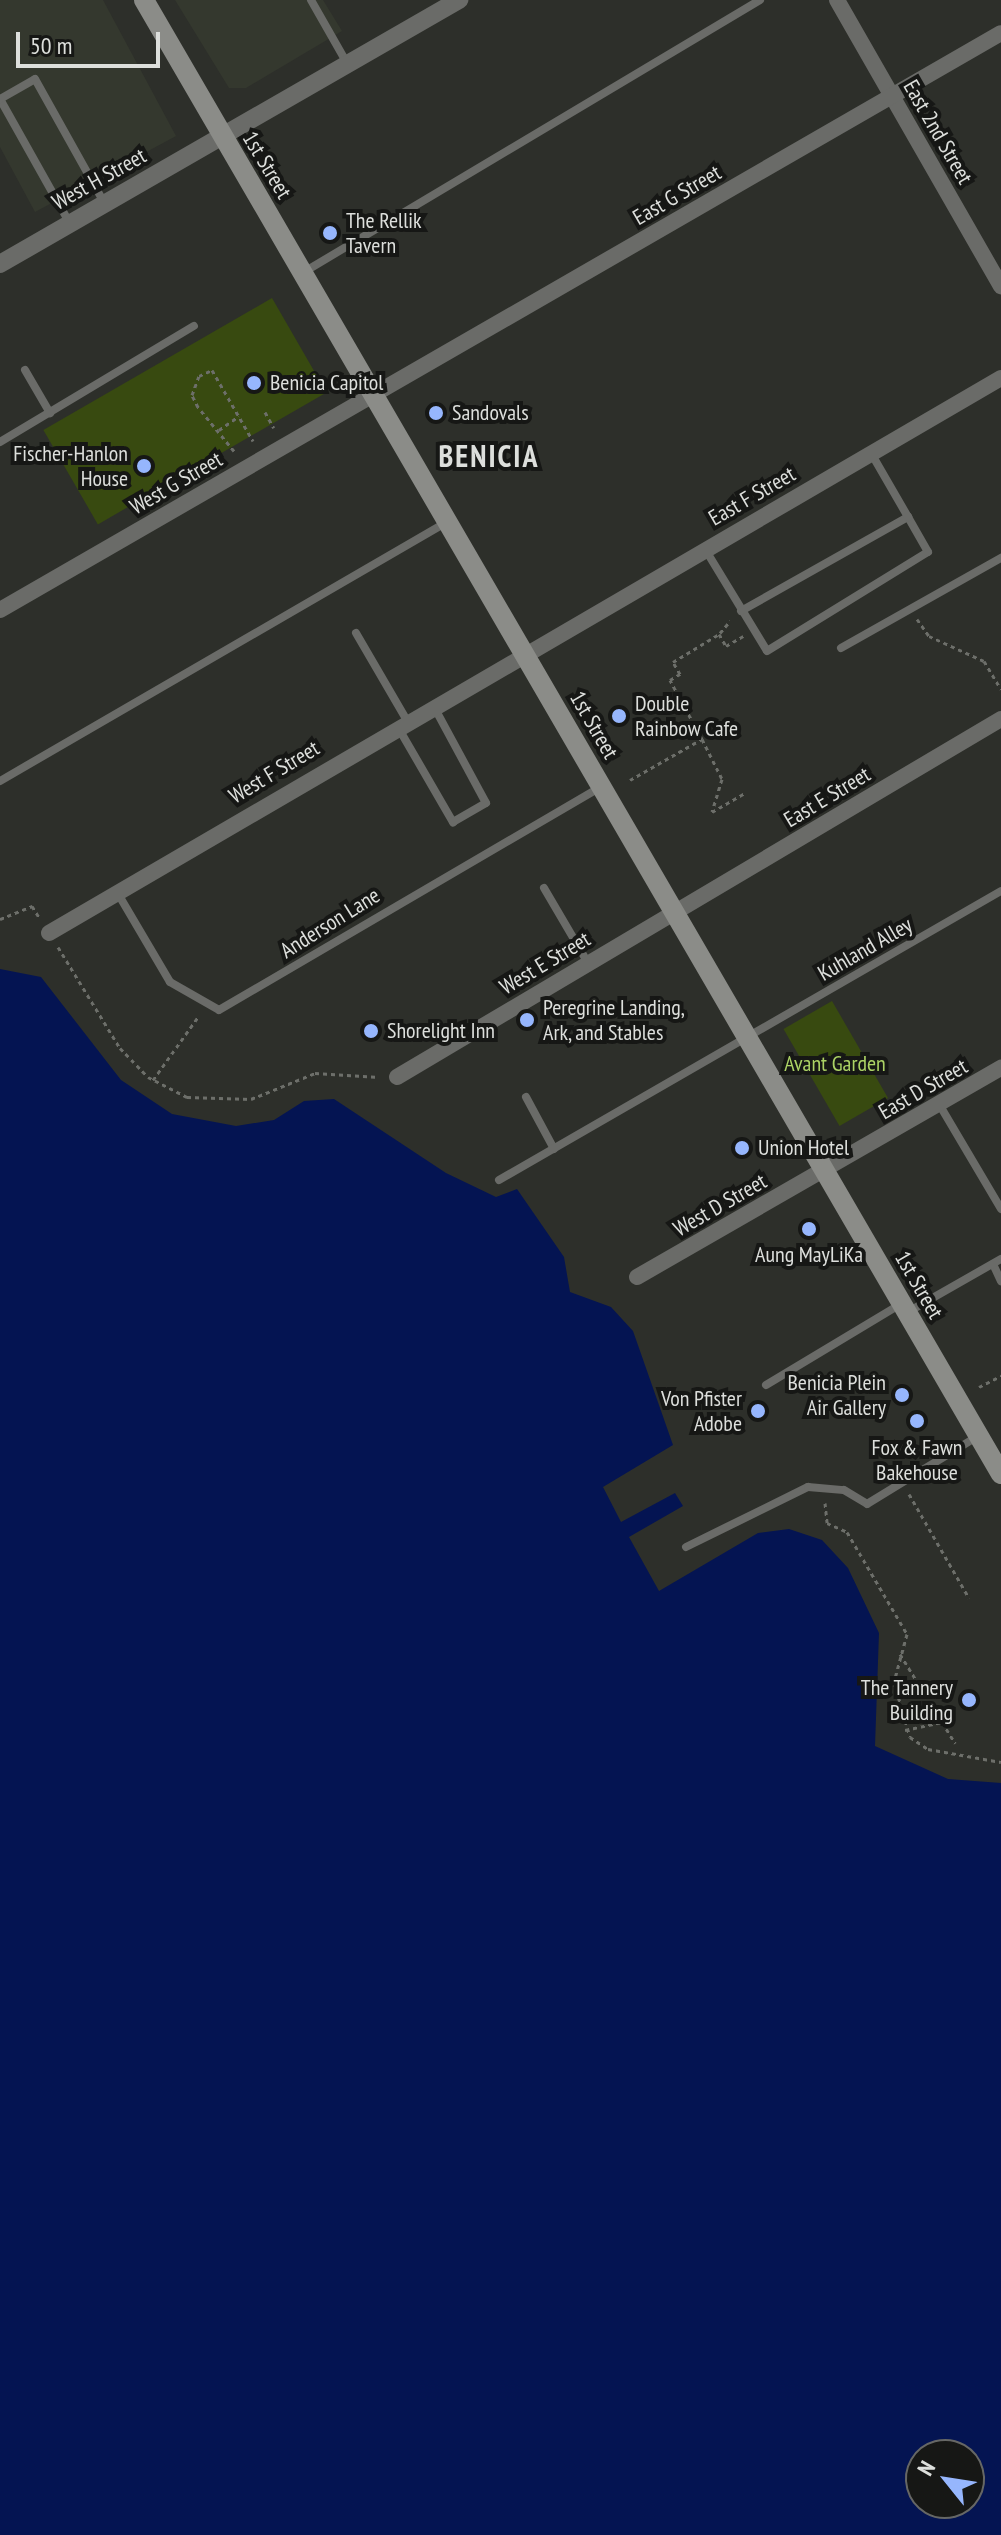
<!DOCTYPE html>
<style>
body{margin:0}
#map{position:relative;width:1001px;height:2535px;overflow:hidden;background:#2d2f2a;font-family:"PT Sans Narrow",sans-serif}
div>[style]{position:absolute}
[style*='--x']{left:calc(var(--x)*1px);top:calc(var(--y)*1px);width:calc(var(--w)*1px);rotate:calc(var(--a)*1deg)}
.built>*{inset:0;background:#34382e}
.green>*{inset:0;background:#384a10;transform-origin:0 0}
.water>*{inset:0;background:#041452}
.path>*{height:3px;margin-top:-1.5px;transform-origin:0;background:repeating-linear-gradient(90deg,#6d6f6a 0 4px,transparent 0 8px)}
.service>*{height:8px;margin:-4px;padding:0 4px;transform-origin:4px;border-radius:4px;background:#6a6b68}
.minor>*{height:16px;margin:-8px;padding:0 8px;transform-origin:8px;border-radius:8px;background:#6a6b68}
.tertiary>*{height:18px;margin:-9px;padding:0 9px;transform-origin:9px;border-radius:9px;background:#6a6b68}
.secondary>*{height:20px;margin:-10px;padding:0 10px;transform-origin:10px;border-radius:10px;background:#8b8c88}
.dots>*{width:22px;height:22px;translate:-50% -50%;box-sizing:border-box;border:4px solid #161715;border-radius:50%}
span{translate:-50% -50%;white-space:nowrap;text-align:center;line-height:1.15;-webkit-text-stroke:8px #161715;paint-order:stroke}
.street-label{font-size:22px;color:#dddfdc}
.poi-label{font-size:22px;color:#dddfdc}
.left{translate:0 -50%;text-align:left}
.right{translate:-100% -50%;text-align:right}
.park-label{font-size:22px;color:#acd265}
.district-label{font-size:30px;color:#dddfdc;font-weight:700;letter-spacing:2px}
.north{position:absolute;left:905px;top:2439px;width:80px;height:80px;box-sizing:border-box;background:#161715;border:2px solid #666765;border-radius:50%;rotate:300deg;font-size:22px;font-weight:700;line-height:32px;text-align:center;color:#dddfdc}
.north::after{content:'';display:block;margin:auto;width:28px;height:36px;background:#96b6fd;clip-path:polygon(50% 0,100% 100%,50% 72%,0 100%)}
.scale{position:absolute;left:16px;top:32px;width:144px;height:36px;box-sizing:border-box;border:4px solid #dddfdc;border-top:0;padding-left:10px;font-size:24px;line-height:28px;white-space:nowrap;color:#dddfdc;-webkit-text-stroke:6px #161715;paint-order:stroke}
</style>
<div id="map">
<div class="built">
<i style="clip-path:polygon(0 0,103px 0,176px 136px,35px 212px,0 147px)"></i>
<i style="clip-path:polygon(175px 0,323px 0,342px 31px,246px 88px,229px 88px)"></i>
</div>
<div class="green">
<i style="left:272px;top:298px;width:109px;height:264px;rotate:60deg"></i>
<i style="left:832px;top:1001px;width:112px;height:56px;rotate:60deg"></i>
</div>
<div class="water">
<i style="clip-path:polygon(evenodd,0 969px,41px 977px,121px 1080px,172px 1114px,236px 1126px,274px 1120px,304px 1101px,334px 1099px,446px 1173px,496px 1197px,517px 1189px,564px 1257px,570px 1292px,611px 1307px,633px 1331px,673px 1445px,603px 1487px,621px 1522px,675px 1493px,683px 1506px,629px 1537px,659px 1591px,758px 1533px,789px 1529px,822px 1540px,848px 1568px,879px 1633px,875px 1746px,948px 1779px,1001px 1783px,1001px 2535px,0 2535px,0 969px,921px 2455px,969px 2455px,969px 2503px,921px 2503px,921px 2455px)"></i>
</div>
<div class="path">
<i style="--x:265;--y:412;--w:18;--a:61"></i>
<i style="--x:219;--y:430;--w:24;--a:-35"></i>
<i style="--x:234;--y:451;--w:57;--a:-129.3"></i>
<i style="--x:198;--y:407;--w:13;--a:-117"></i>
<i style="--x:192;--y:395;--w:20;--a:-70"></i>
<i style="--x:199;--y:376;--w:14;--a:-25"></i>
<i style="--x:212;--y:370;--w:82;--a:60"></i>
<i style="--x:917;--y:619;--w:21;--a:55"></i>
<i style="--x:929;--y:636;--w:60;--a:24.4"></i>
<i style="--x:984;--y:661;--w:33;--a:59"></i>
<i style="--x:720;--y:633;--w:16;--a:-50"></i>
<i style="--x:702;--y:739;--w:67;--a:-118.5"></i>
<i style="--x:670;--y:680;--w:12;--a:-31"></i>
<i style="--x:680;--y:674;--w:14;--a:-120"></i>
<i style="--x:673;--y:662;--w:54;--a:-31.3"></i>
<i style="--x:719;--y:634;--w:14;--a:60"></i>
<i style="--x:726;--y:646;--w:20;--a:-30"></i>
<i style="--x:630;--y:780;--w:83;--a:-29.7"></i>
<i style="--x:702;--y:739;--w:45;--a:63.4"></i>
<i style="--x:722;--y:779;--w:34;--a:107"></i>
<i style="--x:712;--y:812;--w:39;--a:-30"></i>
<i style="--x:0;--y:919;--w:35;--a:-22"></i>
<i style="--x:32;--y:906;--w:13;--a:58"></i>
<i style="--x:58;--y:947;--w:119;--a:58.5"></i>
<i style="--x:120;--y:1048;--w:40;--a:46"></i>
<i style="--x:148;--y:1077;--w:44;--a:27.1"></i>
<i style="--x:187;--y:1097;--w:64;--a:1.8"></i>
<i style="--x:251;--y:1099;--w:69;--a:-22.1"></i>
<i style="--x:315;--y:1073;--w:64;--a:3.6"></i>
<i style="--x:153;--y:1080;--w:77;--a:-54.5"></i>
<i style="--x:979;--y:1387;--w:25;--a:-27"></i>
<i style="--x:909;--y:1494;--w:120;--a:60"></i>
<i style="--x:825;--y:1503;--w:20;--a:84"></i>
<i style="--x:827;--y:1523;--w:22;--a:24"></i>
<i style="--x:847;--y:1532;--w:118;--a:59.5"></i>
<i style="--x:907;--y:1634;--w:50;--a:105.2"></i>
<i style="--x:894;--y:1682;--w:57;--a:73.8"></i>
<i style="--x:910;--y:1737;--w:22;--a:34"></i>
<i style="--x:928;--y:1749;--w:74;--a:10.1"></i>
<i style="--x:900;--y:1654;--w:105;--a:58.3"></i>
<i style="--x:905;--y:1730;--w:38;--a:-12"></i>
</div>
<div class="service">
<i style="--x:311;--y:0;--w:73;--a:60.3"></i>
<i style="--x:69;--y:222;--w:141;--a:-119.3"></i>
<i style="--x:0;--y:99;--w:40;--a:-29.7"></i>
<i style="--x:35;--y:79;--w:143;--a:60.8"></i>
<i style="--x:304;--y:272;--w:531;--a:-30.82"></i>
<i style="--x:25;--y:370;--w:50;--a:59.8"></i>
<i style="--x:0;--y:442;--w:226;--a:-30.9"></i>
<i style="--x:705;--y:549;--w:119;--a:58.7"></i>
<i style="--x:767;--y:651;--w:189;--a:-31.6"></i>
<i style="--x:928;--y:552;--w:40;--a:-119.7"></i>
<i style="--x:741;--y:611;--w:192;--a:-29.4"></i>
<i style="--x:908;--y:517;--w:74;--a:-120"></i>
<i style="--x:356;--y:633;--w:99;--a:59.8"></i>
<i style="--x:841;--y:648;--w:184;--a:-29.4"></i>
<i style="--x:399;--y:729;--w:108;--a:59.9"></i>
<i style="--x:453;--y:822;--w:38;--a:-30"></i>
<i style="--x:486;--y:803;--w:109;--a:-118.4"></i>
<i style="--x:0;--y:781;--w:517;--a:-30.09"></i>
<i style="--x:544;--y:888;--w:87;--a:59.6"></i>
<i style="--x:117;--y:892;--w:104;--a:59.5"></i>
<i style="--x:170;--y:982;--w:56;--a:29.7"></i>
<i style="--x:219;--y:1010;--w:444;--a:-30.3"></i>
<i style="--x:526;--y:1097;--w:59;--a:61.7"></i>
<i style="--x:939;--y:1104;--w:122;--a:59.4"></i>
<i style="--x:499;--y:1180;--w:579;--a:-29.93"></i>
<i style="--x:993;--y:1264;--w:19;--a:65"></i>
<i style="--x:908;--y:1312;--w:107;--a:-29.7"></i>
<i style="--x:766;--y:1385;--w:157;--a:-31"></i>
<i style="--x:686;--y:1547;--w:136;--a:-26.2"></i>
<i style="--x:808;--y:1487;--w:36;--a:5"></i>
<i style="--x:844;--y:1490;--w:27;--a:31"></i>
<i style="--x:867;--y:1504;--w:130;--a:-31.5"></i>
</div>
<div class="minor">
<i style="--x:837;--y:0;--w:330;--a:60.2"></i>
<i style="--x:0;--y:610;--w:1155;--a:-29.96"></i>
<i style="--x:49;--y:933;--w:1102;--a:-30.24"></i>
<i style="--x:397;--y:1077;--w:702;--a:-30.66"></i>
<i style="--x:637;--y:1277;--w:420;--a:-29.9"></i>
</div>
<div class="tertiary">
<i style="--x:0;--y:264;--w:530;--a:-29.91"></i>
</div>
<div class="secondary">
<i style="--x:144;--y:0;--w:1705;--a:59.83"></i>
</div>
<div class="dots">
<i style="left:330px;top:233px;background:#96b6fd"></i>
<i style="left:254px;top:383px;background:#96b6fd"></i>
<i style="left:436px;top:413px;background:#96b6fd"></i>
<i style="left:144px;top:466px;background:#96b6fd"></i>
<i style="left:619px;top:716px;background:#96b6fd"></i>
<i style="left:527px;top:1020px;background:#96b6fd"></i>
<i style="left:371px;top:1031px;background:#96b6fd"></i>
<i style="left:742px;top:1148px;background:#96b6fd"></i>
<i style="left:809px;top:1229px;background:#96b6fd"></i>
<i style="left:902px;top:1395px;background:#96b6fd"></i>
<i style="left:758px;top:1411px;background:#96b6fd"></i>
<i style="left:917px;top:1421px;background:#96b6fd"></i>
<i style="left:969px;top:1700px;background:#96b6fd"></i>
</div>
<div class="street-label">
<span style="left:938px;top:132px;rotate:60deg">East 2nd Street</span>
<span style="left:267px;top:165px;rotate:59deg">1st Street</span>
<span style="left:99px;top:179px;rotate:-29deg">West H Street</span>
<span style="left:677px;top:195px;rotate:-30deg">East G Street</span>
<span style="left:176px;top:483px;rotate:-30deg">West G Street</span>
<span style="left:752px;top:496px;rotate:-30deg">East F Street</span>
<span style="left:594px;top:725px;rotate:60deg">1st Street</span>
<span style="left:274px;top:772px;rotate:-31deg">West F Street</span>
<span style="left:827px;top:797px;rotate:-31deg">East E Street</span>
<span style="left:330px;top:923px;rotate:-32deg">Anderson Lane</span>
<span style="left:865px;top:949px;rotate:-30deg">Kuhland Alley</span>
<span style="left:545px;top:963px;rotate:-31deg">West E Street</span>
<span style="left:923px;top:1089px;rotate:-30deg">East D Street</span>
<span style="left:720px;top:1205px;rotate:-30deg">West D Street</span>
<span style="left:919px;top:1285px;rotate:60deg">1st Street</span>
</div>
<div class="poi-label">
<span class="left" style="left:346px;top:233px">The Rellik<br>Tavern</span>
<span class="left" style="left:270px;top:383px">Benicia Capitol</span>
<span class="left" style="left:452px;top:413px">Sandovals</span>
<span class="right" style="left:128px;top:466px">Fischer-Hanlon<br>House</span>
<span class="left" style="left:635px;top:716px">Double<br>Rainbow Cafe</span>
<span class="left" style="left:543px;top:1020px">Peregrine Landing,<br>Ark, and Stables</span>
<span class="left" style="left:387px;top:1031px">Shorelight Inn</span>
<span class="left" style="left:758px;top:1148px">Union Hotel</span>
<span style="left:809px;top:1255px">Aung MayLiKa</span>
<span class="right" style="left:886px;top:1395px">Benicia Plein<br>Air Gallery</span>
<span class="right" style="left:742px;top:1411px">Von Pfister<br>Adobe</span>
<span style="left:917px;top:1460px">Fox &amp; Fawn<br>Bakehouse</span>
<span class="right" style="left:953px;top:1700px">The Tannery<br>Building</span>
</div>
<div class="park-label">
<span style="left:835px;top:1064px">Avant Garden</span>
</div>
<div class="district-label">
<span style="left:489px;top:456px">BENICIA</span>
</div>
<div class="north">N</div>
<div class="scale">50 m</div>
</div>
